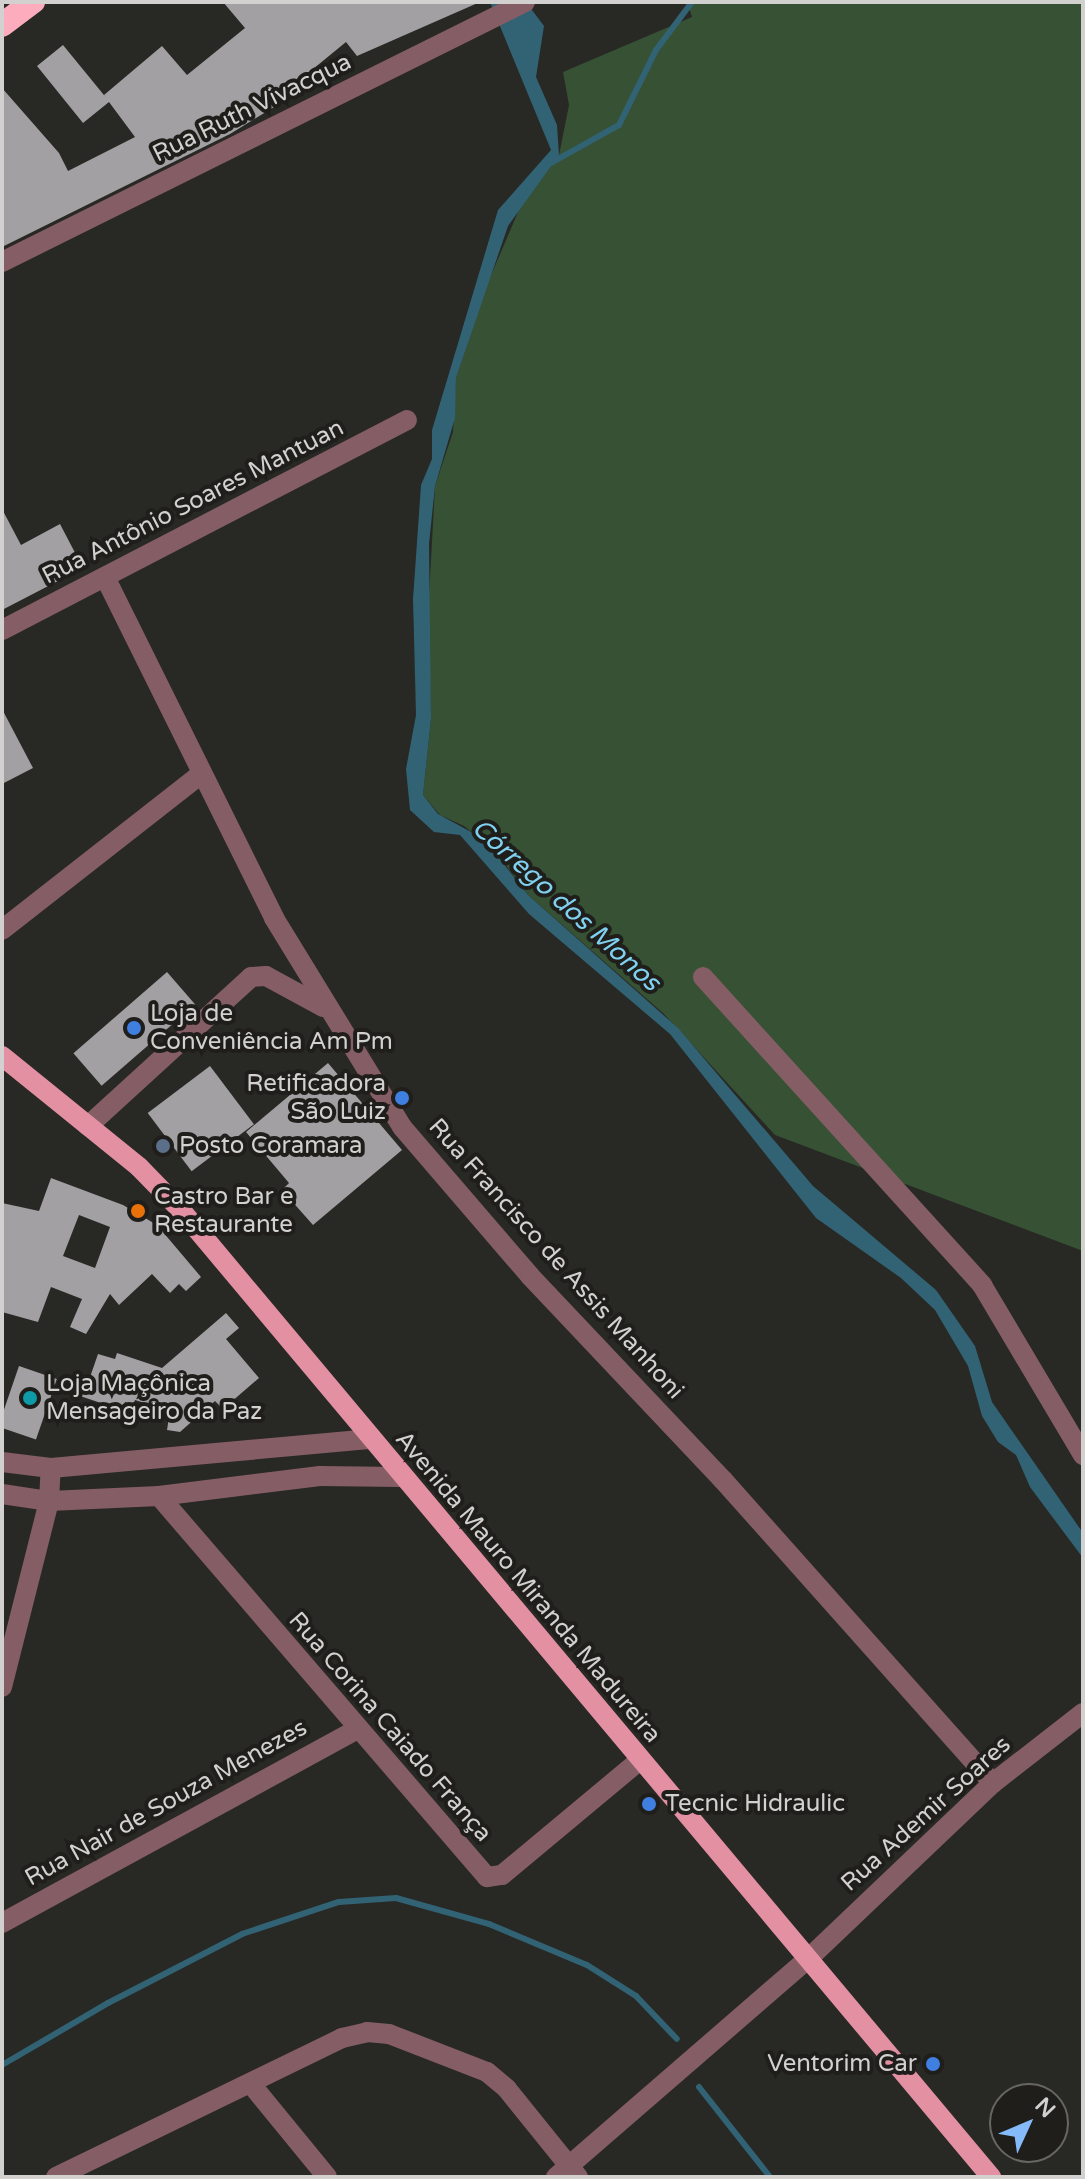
<!DOCTYPE html>
<meta charset="utf-8">
<style>
body{margin:0}
#map{position:relative;width:1085px;height:2179px;overflow:hidden;background:#282825;font-family:"Varela Round",sans-serif}
div>[style]{position:absolute}
[style*='--x']{left:calc(var(--x)*1px);top:calc(var(--y)*1px);width:calc(var(--w)*1px);rotate:calc(var(--a)*1deg)}
.green>*{inset:0;background:#365134}
.water>*{inset:0;background:#316374}
.stream>*{height:6px;margin:-3px;padding:0 3px;transform-origin:3px;border-radius:3px;background:#316374}
.building>*{inset:0;background:#a2a0a3;transform-origin:0 0}
.minor>*{height:20px;margin:-10px;padding:0 10px;transform-origin:10px;border-radius:10px;background:#855d65}
.major>*{height:20px;margin:-10px;padding:0 10px;transform-origin:10px;border-radius:10px;background:#e390a2}
.highway>*{height:24px;margin:-12px;padding:0 12px;transform-origin:12px;border-radius:12px;background:#fcacbd}
.dots>*{width:22px;height:22px;translate:-50% -50%;box-sizing:border-box;border:4px solid #1f1e1b;border-radius:50%}
span{translate:-50% -50%;white-space:nowrap;text-align:center;line-height:1.15;-webkit-text-stroke:8px #1f1e1b;paint-order:stroke}
.street-label{font-size:24px;color:#d2d1cf}
.poi-label{font-size:24px;color:#d2d1cf}
.left{translate:0 -50%;text-align:left}
.right{translate:-100% -50%;text-align:right}
.water-label{font-size:26px;color:#7fd1ef;font-style:italic}
.frame{position:absolute;inset:0;border:4px solid #d2d1cf;pointer-events:none}
.north{position:absolute;left:989px;top:2083px;width:80px;height:80px;box-sizing:border-box;background:#1f1e1b;border:2px solid #676663;border-radius:50%;rotate:46deg;font-size:22px;font-weight:700;line-height:32px;text-align:center;color:#d2d1cf}
.north::after{content:'';display:block;margin:auto;width:28px;height:36px;background:#85bbfb;clip-path:polygon(50% 0,100% 100%,50% 72%,0 100%)}
</style>
<div id="map">
<div class="green">
<i style="clip-path:polygon(687px 2px,1083px 2px,1083px 1251px,775px 1135px,664px 1014px,528px 895px,496px 852px,464px 826px,440px 815px,423px 795px,431px 719px,428px 615px,435px 486px,453px 432px,456px 378px,486px 287px,524px 198px,559px 155px,569px 105px,563px 72px,692px 17px)"></i>
</div>
<div class="water">
<i style="clip-path:polygon(490px 2px,526px 2px,544px 26px,536px 77px,557px 125px,559px 155px,508px 226px,456px 378px,455px 418px,435px 486px,429px 544px,431px 719px,423px 795px,438px 814px,484px 839px,528px 895px,678px 1028px,813px 1186px,936px 1290px,975px 1346px,992px 1402px,1083px 1533px,1083px 1558px,1030px 1487px,1016px 1455px,998px 1442px,982px 1416px,968px 1366px,935px 1310px,901px 1278px,816px 1218px,670px 1034px,529px 914px,460px 835px,434px 832px,410px 810px,406px 769px,416px 715px,413px 599px,421px 485px,432px 459px,432px 430px,498px 210px,551px 150px)"></i>
</div>
<div class="stream">
<i style="--x:551;--y:163;--w:78;--a:-29.2"></i>
<i style="--x:619;--y:125;--w:84;--a:-63.7"></i>
<i style="--x:656;--y:50;--w:60;--a:-53.1"></i>
<i style="--x:2;--y:2065;--w:123;--a:-30.3"></i>
<i style="--x:108;--y:2003;--w:151;--a:-27.2"></i>
<i style="--x:242;--y:1934;--w:102;--a:-18.3"></i>
<i style="--x:339;--y:1902;--w:57;--a:-4"></i>
<i style="--x:396;--y:1898;--w:97;--a:15.6"></i>
<i style="--x:489;--y:1924;--w:106;--a:22.7"></i>
<i style="--x:587;--y:1965;--w:58;--a:32.3"></i>
<i style="--x:636;--y:1996;--w:59;--a:46.4"></i>
<i style="--x:699;--y:2087;--w:115;--a:51.7"></i>
</div>
<div class="building">
<i style="clip-path:polygon(223px 2px,480px 2px,357px 56px,346px 42px,291px 87px,297px 93px,230px 134px,2px 247px,2px 88px,59px 153px,68px 171px,135px 137px,109px 102px,83px 123px,37px 66px,63px 45px,108px 100px,104px 95px,162px 46px,187px 75px,245px 28px)"></i>
<i style="clip-path:polygon(2px 509px,21px 545px,60px 524px,83px 568px,2px 610px)"></i>
<i style="clip-path:polygon(2px 709px,33px 768px,2px 784px)"></i>
<i style="left:167px;top:972px;width:43px;height:124px;rotate:49deg"></i>
<i style="clip-path:polygon(328px 1063px,402px 1150px,313px 1225px,282px 1190px,289px 1183px,246px 1132px)"></i>
<i style="left:210px;top:1066px;width:73px;height:78px;rotate:53deg"></i>
<i style="clip-path:polygon(evenodd,51px 1178px,123px 1205px,157px 1225px,201px 1277px,186px 1291px,179px 1284px,170px 1293px,152px 1274px,119px 1305px,110px 1294px,86px 1334px,70px 1327px,82px 1299px,51px 1287px,38px 1322px,2px 1312px,2px 1203px,39px 1211px,51px 1178px,79px 1215px,110px 1227px,95px 1268px,63px 1256px,79px 1215px)"></i>
<i style="clip-path:polygon(226px 1313px,239px 1328px,226px 1339px,259px 1378px,223px 1409px,215px 1401px,180px 1432px,167px 1430px,170px 1411px,135px 1400px,133px 1405px,125px 1402px,122px 1410px,77px 1395px,82px 1378px,89px 1380px,98px 1354px,115px 1359px,117px 1353px,162px 1368px)"></i>
<i style="left:19px;top:1366px;width:40px;height:64px;rotate:19deg"></i>
</div>
<div class="minor">
<i style="--x:2;--y:262;--w:584;--a:-26.43"></i>
<i style="--x:105;--y:577;--w:381;--a:63.6"></i>
<i style="--x:274;--y:918;--w:245;--a:58.5"></i>
<i style="--x:402;--y:1127;--w:196;--a:49.3"></i>
<i style="--x:530;--y:1276;--w:281;--a:46.6"></i>
<i style="--x:723;--y:1480;--w:406;--a:48.3"></i>
<i style="--x:2;--y:630;--w:456;--a:-27.4"></i>
<i style="--x:2;--y:930;--w:254;--a:-38.1"></i>
<i style="--x:703;--y:977;--w:416;--a:47.8"></i>
<i style="--x:982;--y:1285;--w:198;--a:59.3"></i>
<i style="--x:88;--y:1126;--w:221;--a:-42.4"></i>
<i style="--x:251;--y:977;--w:15;--a:-4"></i>
<i style="--x:266;--y:976;--w:65;--a:28.5"></i>
<i style="--x:2;--y:1462;--w:49;--a:7"></i>
<i style="--x:51;--y:1468;--w:319;--a:-5.2"></i>
<i style="--x:2;--y:1494;--w:48;--a:8.5"></i>
<i style="--x:49;--y:1501;--w:110;--a:-2.6"></i>
<i style="--x:159;--y:1496;--w:162;--a:-7.1"></i>
<i style="--x:320;--y:1476;--w:80;--a:0.7"></i>
<i style="--x:159;--y:1496;--w:503;--a:49.28"></i>
<i style="--x:487;--y:1877;--w:15;--a:-8"></i>
<i style="--x:502;--y:1875;--w:180;--a:-39.8"></i>
<i style="--x:2;--y:1687;--w:192;--a:-75.8"></i>
<i style="--x:49;--y:1501;--w:33;--a:-87"></i>
<i style="--x:2;--y:1923;--w:403;--a:-28.6"></i>
<i style="--x:251;--y:2084;--w:120;--a:50.7"></i>
<i style="--x:56;--y:2177;--w:318;--a:-25.9"></i>
<i style="--x:342;--y:2038;--w:26;--a:-13"></i>
<i style="--x:367;--y:2032;--w:22;--a:5"></i>
<i style="--x:389;--y:2034;--w:105;--a:21.2"></i>
<i style="--x:487;--y:2072;--w:26;--a:40"></i>
<i style="--x:507;--y:2089;--w:113;--a:51.1"></i>
<i style="--x:556;--y:2177;--w:333;--a:-40.9"></i>
<i style="--x:808;--y:1959;--w:255;--a:-43.6"></i>
<i style="--x:993;--y:1783;--w:114;--a:-37.9"></i>
</div>
<div class="major">
<i style="--x:2;--y:1056;--w:176;--a:39"></i>
<i style="--x:139;--y:1167;--w:59;--a:45.7"></i>
<i style="--x:180;--y:1209;--w:1263;--a:50.04"></i>
</div>
<div class="highway">
<i style="--x:2;--y:25;--w:39;--a:-37"></i>
</div>
<div class="dots">
<i style="left:134px;top:1028px;background:#3f7fe0"></i>
<i style="left:402px;top:1098px;background:#3f7fe0"></i>
<i style="left:163px;top:1146px;background:#5c6f8a"></i>
<i style="left:138px;top:1211px;background:#e8710a"></i>
<i style="left:30px;top:1398px;background:#0f9aa8"></i>
<i style="left:649px;top:1804px;background:#3f7fe0"></i>
<i style="left:933px;top:2064px;background:#3f7fe0"></i>
</div>
<div class="street-label">
<span style="left:252px;top:108px;rotate:-26deg">Rua Ruth Vivacqua</span>
<span style="left:193px;top:502px;rotate:-27deg">Rua Antônio Soares Mantuan</span>
<span style="left:556px;top:1259px;rotate:48deg">Rua Francisco de Assis Manhoni</span>
<span style="left:528px;top:1587px;rotate:50deg">Avenida Mauro Miranda Madureira</span>
<span style="left:390px;top:1727px;rotate:49deg">Rua Corina Caiado França</span>
<span style="left:166px;top:1803px;rotate:-29deg">Rua Nair de Souza Menezes</span>
<span style="left:926px;top:1814px;rotate:-42deg">Rua Ademir Soares</span>
</div>
<div class="poi-label">
<span class="left" style="left:150px;top:1028px">Loja de<br>Conveniência Am Pm</span>
<span class="right" style="left:386px;top:1098px">Retificadora<br>São Luiz</span>
<span class="left" style="left:179px;top:1146px">Posto Coramara</span>
<span class="left" style="left:154px;top:1211px">Castro Bar e<br>Restaurante</span>
<span class="left" style="left:46px;top:1398px">Loja Maçônica<br>Mensageiro da Paz</span>
<span class="left" style="left:665px;top:1804px">Tecnic Hidraulic</span>
<span class="right" style="left:917px;top:2064px">Ventorim Car</span>
</div>
<div class="water-label">
<span style="left:566px;top:905px;rotate:42deg">Córrego dos Monos</span>
</div>
<div class="frame"></div>
<div class="north">N</div>
</div>
